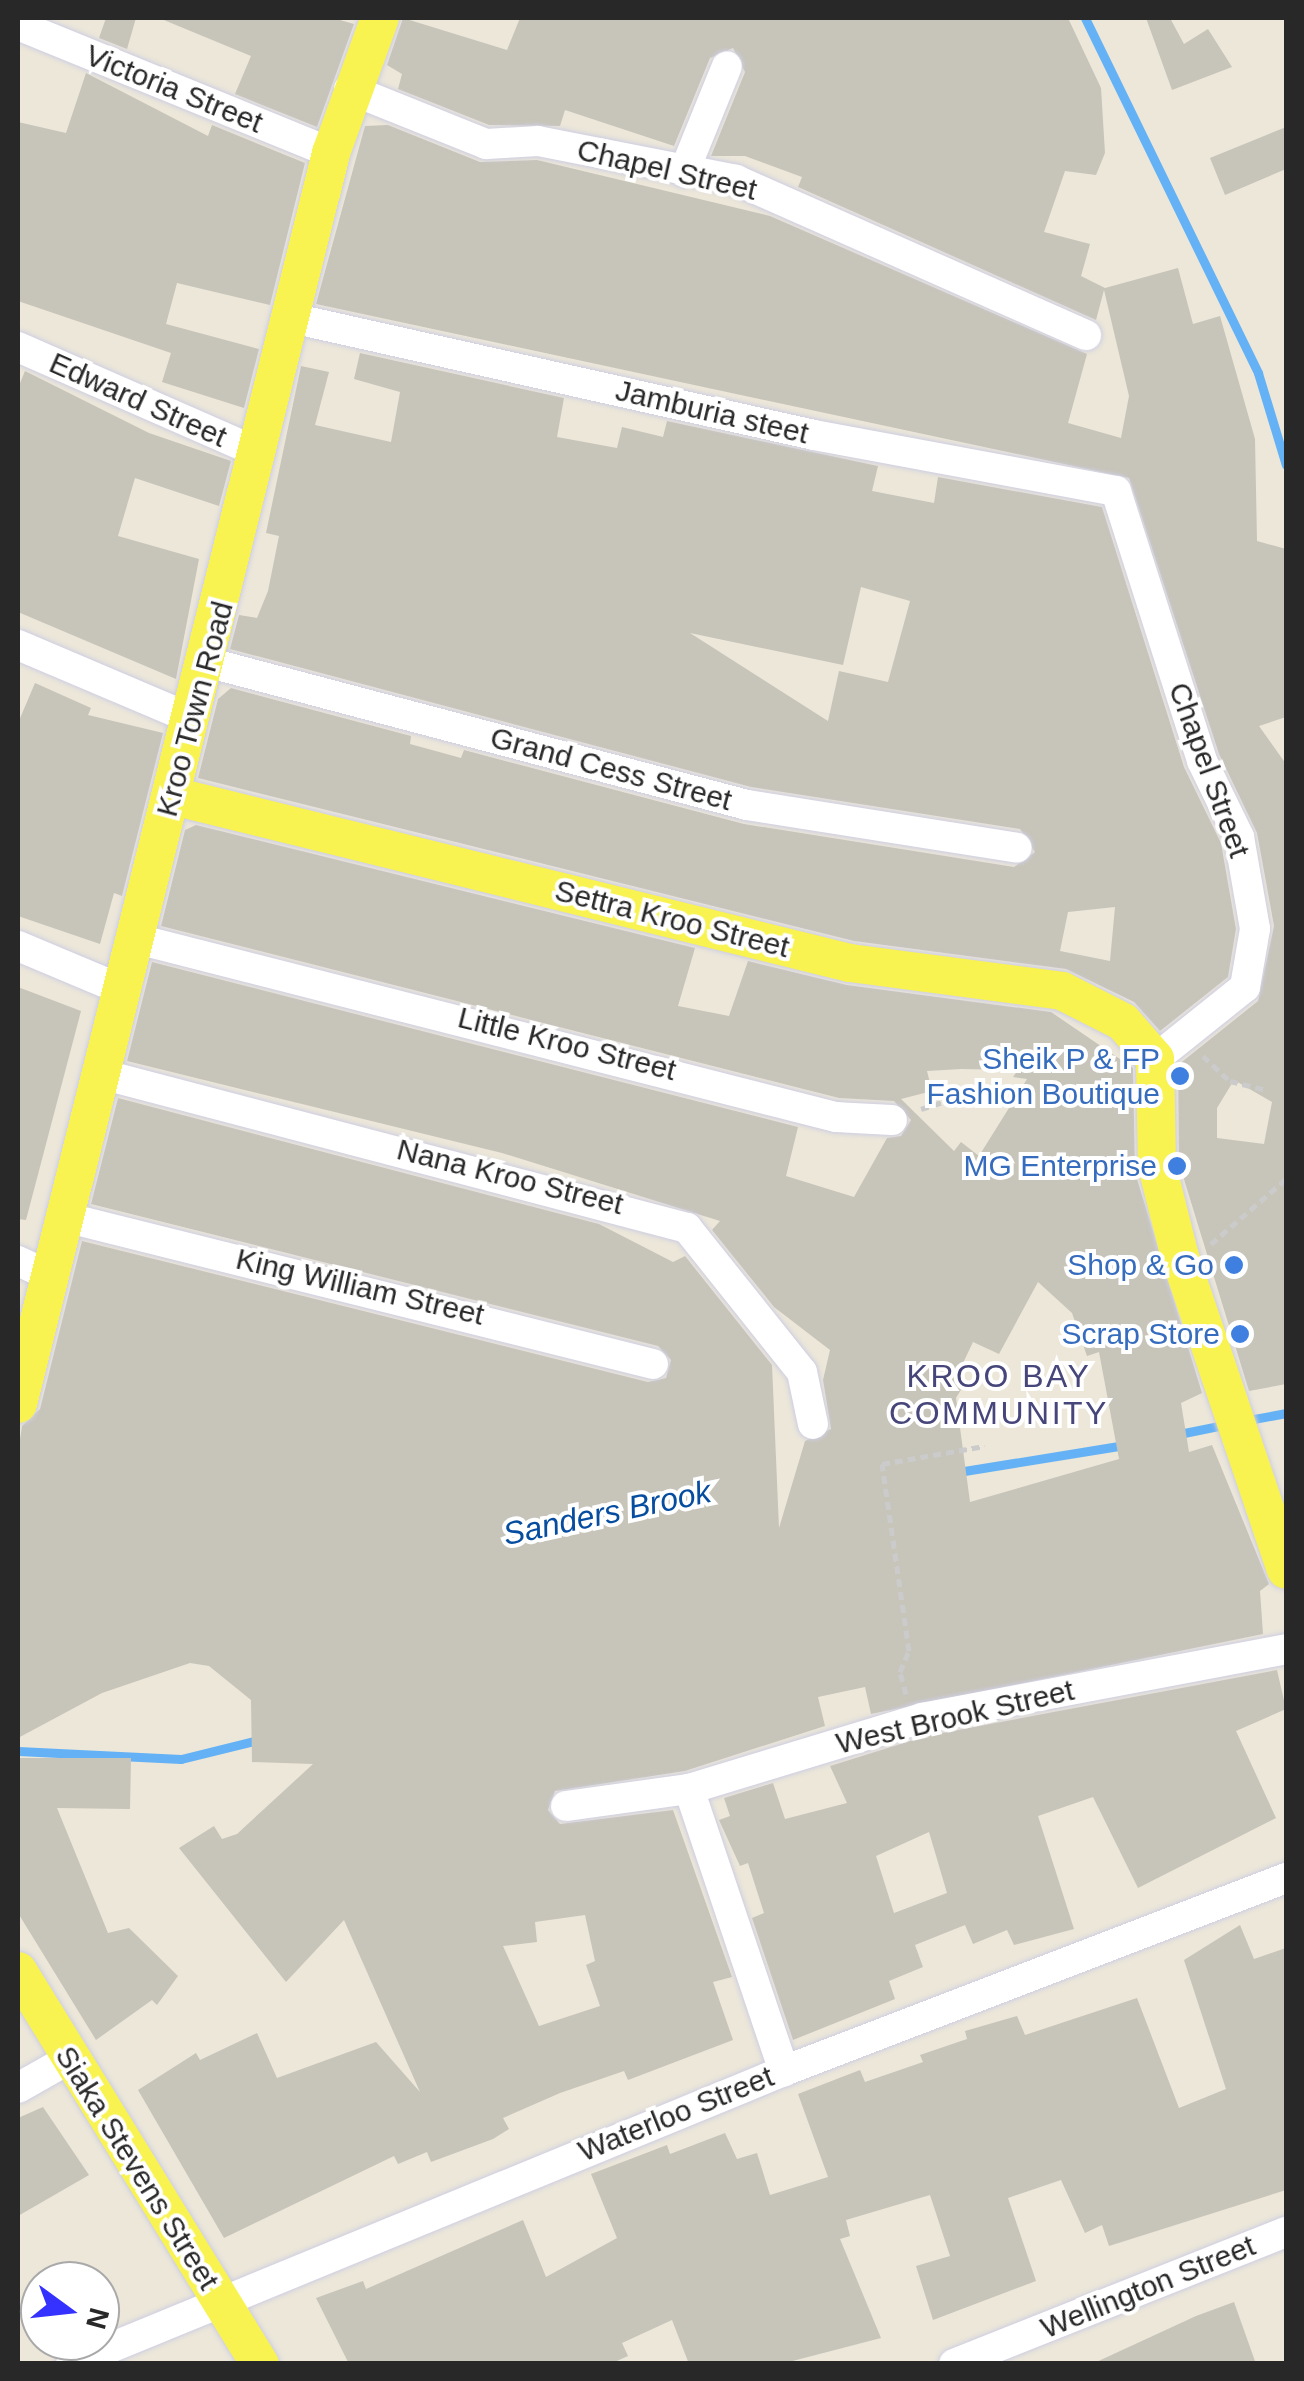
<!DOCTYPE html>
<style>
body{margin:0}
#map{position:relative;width:1304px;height:2381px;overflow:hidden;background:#ece7d9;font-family:Arial,sans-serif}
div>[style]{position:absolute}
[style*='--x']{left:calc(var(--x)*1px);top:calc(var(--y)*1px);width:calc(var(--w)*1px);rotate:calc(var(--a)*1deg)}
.stream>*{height:9px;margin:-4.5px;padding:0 4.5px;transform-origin:4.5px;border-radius:4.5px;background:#64b2f5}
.building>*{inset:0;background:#c7c4b9}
.path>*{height:5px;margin-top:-2.5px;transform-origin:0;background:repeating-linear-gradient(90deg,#cbcbcb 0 8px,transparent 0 13px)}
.roads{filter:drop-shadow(0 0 2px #cecee2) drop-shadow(0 0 2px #cecee2)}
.minor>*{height:30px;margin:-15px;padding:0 15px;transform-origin:15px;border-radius:15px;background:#fff}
.major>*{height:38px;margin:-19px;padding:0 19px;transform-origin:19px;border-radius:19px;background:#f8f351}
.dots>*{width:28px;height:28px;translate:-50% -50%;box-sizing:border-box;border:5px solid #fff;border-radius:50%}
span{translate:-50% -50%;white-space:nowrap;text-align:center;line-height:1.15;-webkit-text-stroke:8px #fff;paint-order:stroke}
.street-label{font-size:30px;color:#282828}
.shop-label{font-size:30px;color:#366cbe}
.right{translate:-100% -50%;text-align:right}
.neighbourhood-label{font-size:32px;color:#47467b;letter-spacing:2.5px}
.water-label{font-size:32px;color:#064c9f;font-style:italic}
.frame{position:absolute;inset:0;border:20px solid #282828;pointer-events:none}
.north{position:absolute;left:20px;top:2261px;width:100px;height:100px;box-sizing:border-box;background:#fff;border:2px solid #a9a9a9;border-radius:50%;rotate:105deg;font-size:28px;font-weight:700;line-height:40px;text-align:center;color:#282828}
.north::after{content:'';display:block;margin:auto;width:35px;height:45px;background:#3532ff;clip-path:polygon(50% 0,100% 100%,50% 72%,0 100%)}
</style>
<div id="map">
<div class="stream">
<i style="--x:1085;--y:18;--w:395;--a:64"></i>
<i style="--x:1258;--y:373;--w:96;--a:73.1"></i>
<i style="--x:1243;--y:1421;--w:44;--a:-10.5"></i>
<i style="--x:1174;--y:1435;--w:55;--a:-11.5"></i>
<i style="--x:958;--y:1472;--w:169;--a:-9.2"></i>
<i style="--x:18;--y:1751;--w:163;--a:2.8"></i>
<i style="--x:181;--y:1759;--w:83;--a:-13.9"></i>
</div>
<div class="building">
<i style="clip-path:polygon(106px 18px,136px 18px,127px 49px,99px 38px)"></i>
<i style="clip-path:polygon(159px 18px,333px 18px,354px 24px,317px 127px,235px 94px,251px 56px)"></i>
<i style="clip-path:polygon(evenodd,403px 18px,507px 50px,520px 18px,1068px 18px,1101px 88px,1105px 153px,1096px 175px,1065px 171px,1044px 232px,1090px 244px,1081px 276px,1105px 288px,1178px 268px,1193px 324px,1220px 316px,1255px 439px,1257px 541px,1286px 549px,1286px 717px,1259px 726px,1286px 764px,1286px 1384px,1249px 1391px,1179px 1163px,1178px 1065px,1258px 1001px,1274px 926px,1257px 833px,1219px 754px,1129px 478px,316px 304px,365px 126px,388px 125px,480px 162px,537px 160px,770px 216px,1087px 354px,1068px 423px,1121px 438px,1129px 396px,1104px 290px,1096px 320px,798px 187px,802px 177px,745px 156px,711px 156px,745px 72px,733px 48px,710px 58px,674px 146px,565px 110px,560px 126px,489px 125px,398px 89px,402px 74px,387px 65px,403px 18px,1234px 1080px,1272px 1102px,1264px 1144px,1217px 1138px,1217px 1108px,1234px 1080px)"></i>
<i style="clip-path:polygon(1146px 18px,1170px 18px,1184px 44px,1208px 29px,1232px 67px,1172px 90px)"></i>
<i style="clip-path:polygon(86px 73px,208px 136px,212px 125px,305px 163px,270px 305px,177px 283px,166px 324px,259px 349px,244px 408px,162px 382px,171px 353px,18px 301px,18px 122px,66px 133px)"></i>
<i style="clip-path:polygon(1286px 127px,1286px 169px,1225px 195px,1210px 158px)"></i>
<i style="clip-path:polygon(evenodd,360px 353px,564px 398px,557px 437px,617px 448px,622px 427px,663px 437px,667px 421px,878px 466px,872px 491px,934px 503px,938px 477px,1102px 507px,1184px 767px,1221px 843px,1236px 929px,1228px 977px,1160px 1031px,1134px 1002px,1066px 969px,854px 941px,198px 778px,218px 699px,231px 688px,411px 736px,410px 744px,461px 758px,464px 750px,744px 824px,1014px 867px,1035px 852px,1020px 829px,751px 787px,230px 649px,239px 615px,257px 618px,268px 591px,279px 536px,266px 533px,301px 366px,329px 372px,315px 425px,391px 442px,400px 392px,354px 379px,360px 353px,861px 587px,910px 601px,888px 682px,839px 671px,828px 721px,690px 633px,843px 665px,861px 587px,360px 353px,1115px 907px,1110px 961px,1060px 951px,1068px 912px,1115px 907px)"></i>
<i style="clip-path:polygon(25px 371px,149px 433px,231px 461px,219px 506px,135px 478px,118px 536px,199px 559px,176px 679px,18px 612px,18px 388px)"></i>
<i style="clip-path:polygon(35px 683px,91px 708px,88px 715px,163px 733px,122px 896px,114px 893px,100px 944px,18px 916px,18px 723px)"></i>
<i style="clip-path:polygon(evenodd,196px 825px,695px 948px,678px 1006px,729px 1016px,748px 961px,847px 985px,1051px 1012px,1133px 1068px,1135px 1172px,1202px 1393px,1181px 1403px,1189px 1452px,1212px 1445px,1269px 1584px,1260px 1591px,1263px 1634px,871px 1714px,865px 1687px,818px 1697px,825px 1726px,685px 1771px,555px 1791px,548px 1810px,560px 1824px,673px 1810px,732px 1977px,713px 1982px,733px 2040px,628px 2080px,624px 2071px,560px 2093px,503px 2118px,509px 2129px,493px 2139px,431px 2162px,427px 2152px,398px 2164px,394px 2156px,224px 2238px,138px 2090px,196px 2053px,200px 2060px,257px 2033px,277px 2078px,376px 2042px,420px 2092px,344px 1920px,286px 1982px,179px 1848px,214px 1826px,222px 1839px,237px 1834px,313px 1764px,252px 1762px,251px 1700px,209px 1666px,190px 1663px,102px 1693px,18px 1738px,18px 1453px,22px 1426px,40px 1409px,82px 1241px,648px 1382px,666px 1378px,671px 1360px,658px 1346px,91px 1204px,118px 1098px,599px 1224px,673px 1262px,685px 1256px,772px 1365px,779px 1528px,805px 1441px,831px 1429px,823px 1380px,830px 1350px,774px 1307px,712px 1230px,720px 1221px,502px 1153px,127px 1061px,152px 962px,798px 1127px,786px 1176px,854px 1197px,887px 1138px,901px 1136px,911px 1120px,894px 1101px,839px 1098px,161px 926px,185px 830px,196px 825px,961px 1069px,1018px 1070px,1013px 1077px,1027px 1079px,979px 1156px,961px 1142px,954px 1151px,901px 1099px,932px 1091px,927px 1071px,961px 1069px,196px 825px,1038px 1282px,1072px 1313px,1087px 1356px,1099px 1352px,1119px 1459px,970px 1502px,956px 1398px,962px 1388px,954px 1382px,973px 1342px,999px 1354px,1038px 1282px,196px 825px,585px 1915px,595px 1961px,586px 1965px,600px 2006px,539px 2026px,503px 1946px,537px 1942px,535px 1922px,585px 1915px)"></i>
<i style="clip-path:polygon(18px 987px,81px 1011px,26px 1220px,18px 1219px)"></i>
<i style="clip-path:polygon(evenodd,1277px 1670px,1286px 1709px,1236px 1731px,1276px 1818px,1138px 1888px,1093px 1797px,1038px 1816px,1074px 1929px,1014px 1945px,1007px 1930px,973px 1944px,965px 1925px,915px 1945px,923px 1967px,889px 1981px,895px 1999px,793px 2040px,752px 1918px,764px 1913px,748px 1863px,740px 1866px,719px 1820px,730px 1816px,724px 1798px,773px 1783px,785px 1819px,847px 1803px,830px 1766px,926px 1736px,1277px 1670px,929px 1832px,947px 1893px,894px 1913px,876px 1856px,929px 1832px)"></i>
<i style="clip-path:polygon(18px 1758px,131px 1758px,130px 1809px,57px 1808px,108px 1933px,129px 1928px,178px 1976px,157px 2005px,152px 2000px,96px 2040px,18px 1913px)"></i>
<i style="clip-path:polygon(1240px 1925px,1254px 1959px,1286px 1948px,1286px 2190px,1109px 2246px,1102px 2225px,1085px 2233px,1061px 2180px,1008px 2198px,1036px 2281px,933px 2320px,916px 2266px,950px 2256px,930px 2195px,846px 2220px,850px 2236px,840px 2239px,881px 2338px,781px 2364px,689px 2364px,672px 2320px,622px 2343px,628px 2356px,610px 2364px,349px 2364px,316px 2298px,363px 2281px,366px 2289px,523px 2220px,546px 2277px,617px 2238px,591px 2174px,667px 2145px,670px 2154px,725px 2133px,737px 2159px,757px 2153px,770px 2195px,828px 2177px,798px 2094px,860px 2070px,865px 2082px,923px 2062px,920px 2055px,967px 2039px,965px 2031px,1017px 2016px,1025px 2035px,1137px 1998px,1179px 2108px,1226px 2089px,1184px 1960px)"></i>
<i style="clip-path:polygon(43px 2107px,89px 2175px,18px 2216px,18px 2118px)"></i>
<i style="clip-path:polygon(1234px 2302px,1256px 2364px,1092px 2364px,1196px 2316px)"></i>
</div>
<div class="path">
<i style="--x:1203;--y:1056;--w:37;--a:43"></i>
<i style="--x:1230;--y:1081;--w:38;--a:14"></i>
<i style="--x:921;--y:1109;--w:82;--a:-17.8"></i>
<i style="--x:1211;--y:1244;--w:99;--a:-40.9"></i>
<i style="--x:906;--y:1694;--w:23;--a:-105"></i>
<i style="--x:900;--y:1672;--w:23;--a:-67"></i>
<i style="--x:909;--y:1651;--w:189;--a:-98.2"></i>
<i style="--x:882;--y:1464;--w:104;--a:-10"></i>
</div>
<div class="roads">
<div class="minor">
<i style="--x:18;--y:25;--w:338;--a:22.2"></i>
<i style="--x:349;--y:89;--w:148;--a:21.9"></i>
<i style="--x:486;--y:144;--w:52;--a:-3.3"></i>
<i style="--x:538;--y:141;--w:202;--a:11.1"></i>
<i style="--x:736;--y:180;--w:383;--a:23.9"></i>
<i style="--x:684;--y:172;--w:114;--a:-67.9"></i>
<i style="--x:296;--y:319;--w:531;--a:12.62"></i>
<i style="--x:814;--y:435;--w:307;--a:10.5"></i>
<i style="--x:1116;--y:491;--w:283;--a:72.3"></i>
<i style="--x:1202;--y:761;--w:85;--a:64"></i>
<i style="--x:1239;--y:837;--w:93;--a:80.1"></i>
<i style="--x:1255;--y:929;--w:59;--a:99.8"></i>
<i style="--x:1245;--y:987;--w:115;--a:141.3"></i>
<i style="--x:18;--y:347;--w:263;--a:23.7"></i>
<i style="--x:18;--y:645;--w:189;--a:23"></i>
<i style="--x:210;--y:663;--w:555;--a:14.81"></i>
<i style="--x:747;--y:805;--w:273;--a:9"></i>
<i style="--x:133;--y:938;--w:725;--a:14.29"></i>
<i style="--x:836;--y:1117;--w:56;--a:3.1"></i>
<i style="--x:18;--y:946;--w:108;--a:22.8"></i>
<i style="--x:101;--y:1074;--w:606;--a:14.72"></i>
<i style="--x:687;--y:1228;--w:184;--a:51.4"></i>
<i style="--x:802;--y:1372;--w:53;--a:78.1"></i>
<i style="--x:64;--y:1217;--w:607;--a:14.01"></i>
<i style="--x:18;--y:1261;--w:33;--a:25"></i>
<i style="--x:689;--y:1789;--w:298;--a:71.4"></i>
<i style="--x:566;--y:1806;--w:124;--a:-7.9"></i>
<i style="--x:689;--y:1789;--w:244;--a:-16.9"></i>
<i style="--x:922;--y:1718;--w:370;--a:-10.7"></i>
<i style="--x:18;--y:2088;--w:59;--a:-29.6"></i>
<i style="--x:71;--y:2364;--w:771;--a:-22.34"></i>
<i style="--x:784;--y:2071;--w:538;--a:-21.03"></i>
<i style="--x:954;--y:2364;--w:357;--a:-21.7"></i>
</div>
<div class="major">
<i style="--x:173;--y:796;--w:697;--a:13.86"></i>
<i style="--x:850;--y:963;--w:214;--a:7.5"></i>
<i style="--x:1062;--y:991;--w:68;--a:26.9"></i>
<i style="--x:1123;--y:1022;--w:49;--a:49.1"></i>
<i style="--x:1155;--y:1059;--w:107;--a:88.9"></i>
<i style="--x:1157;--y:1166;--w:94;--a:75.8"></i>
<i style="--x:1180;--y:1257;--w:330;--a:71.3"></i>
<i style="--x:18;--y:1404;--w:1290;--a:-75.95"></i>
<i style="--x:331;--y:153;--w:144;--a:-70.1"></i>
<i style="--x:18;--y:1971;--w:462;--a:58.4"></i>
</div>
</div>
<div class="dots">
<i style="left:1180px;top:1076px;background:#3f7fe0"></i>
<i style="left:1177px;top:1166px;background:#3f7fe0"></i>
<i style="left:1234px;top:1265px;background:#3f7fe0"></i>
<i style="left:1240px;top:1334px;background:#3f7fe0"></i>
</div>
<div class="street-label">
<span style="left:174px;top:89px;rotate:22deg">Victoria Street</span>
<span style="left:667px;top:170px;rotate:13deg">Chapel Street</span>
<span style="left:138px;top:400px;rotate:24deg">Edward Street</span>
<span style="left:712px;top:412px;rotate:13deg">Jamburia steet</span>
<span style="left:195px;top:709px;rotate:-75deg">Kroo Town Road</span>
<span style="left:611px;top:769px;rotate:15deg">Grand Cess Street</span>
<span style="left:1209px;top:770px;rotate:70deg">Chapel Street</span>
<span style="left:672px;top:919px;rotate:14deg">Settra Kroo Street</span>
<span style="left:567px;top:1044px;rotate:14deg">Little Kroo Street</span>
<span style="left:510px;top:1177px;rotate:14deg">Nana Kroo Street</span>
<span style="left:360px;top:1287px;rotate:13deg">King William Street</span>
<span style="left:955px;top:1717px;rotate:-13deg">West Brook Street</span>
<span style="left:676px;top:2114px;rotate:-22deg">Waterloo Street</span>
<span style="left:137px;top:2168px;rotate:58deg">Siaka Stevens Street</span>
<span style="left:1148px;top:2287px;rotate:-22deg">Wellington Street</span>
</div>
<div class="shop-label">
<span class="right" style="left:1160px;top:1076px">Sheik P &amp; FP<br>Fashion Boutique</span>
<span class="right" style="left:1157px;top:1166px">MG Enterprise</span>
<span class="right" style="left:1214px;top:1265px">Shop &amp; Go</span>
<span class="right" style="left:1220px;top:1334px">Scrap Store</span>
</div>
<div class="neighbourhood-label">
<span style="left:999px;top:1395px">KROO BAY<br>COMMUNITY</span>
</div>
<div class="water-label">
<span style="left:607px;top:1513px;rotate:-12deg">Sanders Brook</span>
</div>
<div class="frame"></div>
<div class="north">N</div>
</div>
